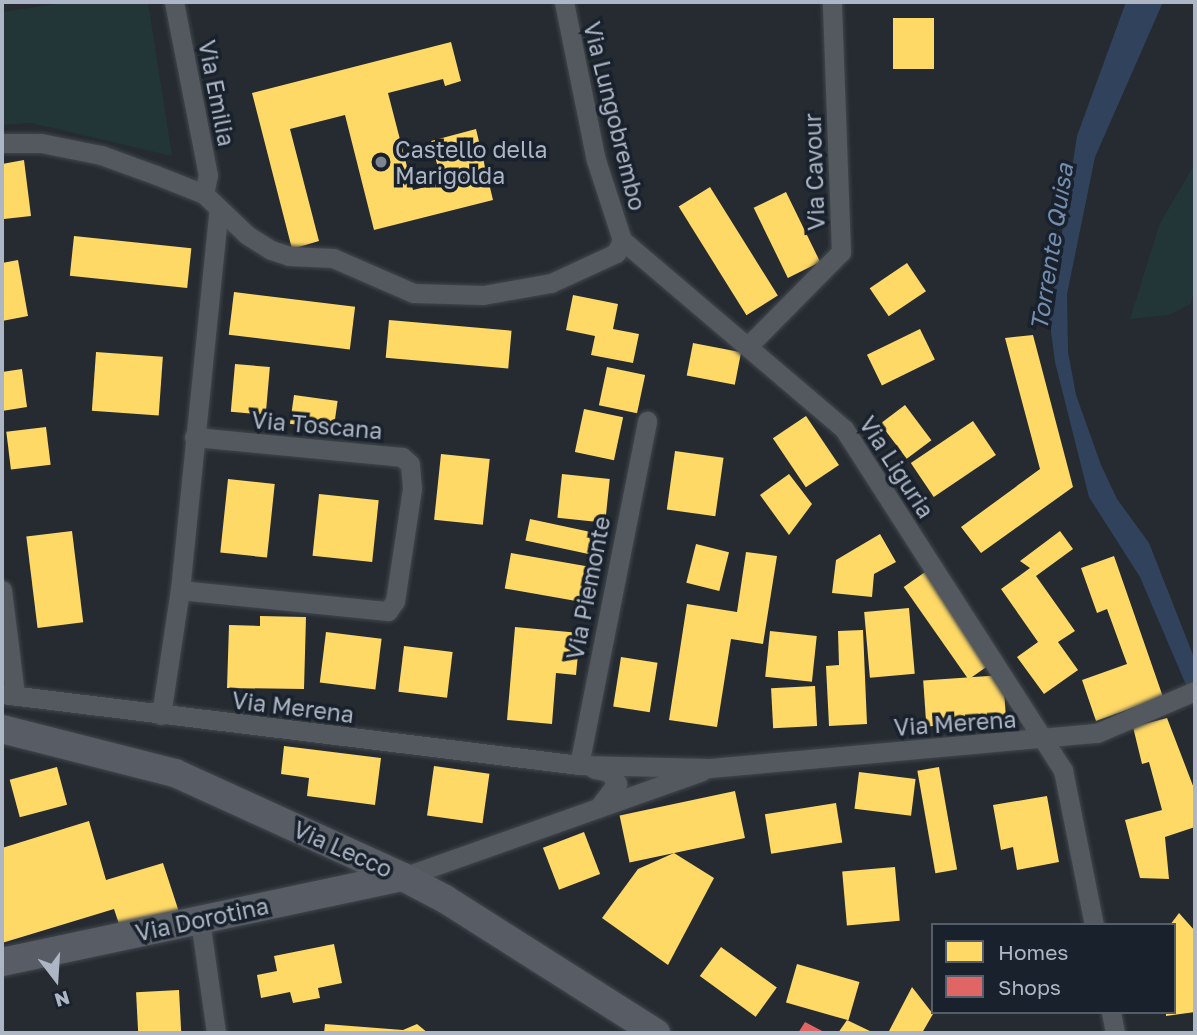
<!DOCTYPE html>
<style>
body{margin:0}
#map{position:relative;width:1197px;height:1035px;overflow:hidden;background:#252b31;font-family:"Golos Text",sans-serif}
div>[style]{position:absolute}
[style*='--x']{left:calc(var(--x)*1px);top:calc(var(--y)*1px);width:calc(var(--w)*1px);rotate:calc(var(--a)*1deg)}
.green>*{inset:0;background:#223537}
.water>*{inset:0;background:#31435c}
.homes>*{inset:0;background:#ffd966;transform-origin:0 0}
.shops>*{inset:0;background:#e06666}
.roads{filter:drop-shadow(0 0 2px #42474c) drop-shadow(0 0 2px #42474c)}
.minor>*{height:19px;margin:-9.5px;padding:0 9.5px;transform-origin:9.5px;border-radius:9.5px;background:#545960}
.secondary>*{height:28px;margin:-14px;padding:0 14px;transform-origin:14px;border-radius:14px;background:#585d65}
.dots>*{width:19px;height:19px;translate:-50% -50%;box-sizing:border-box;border:4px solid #19212c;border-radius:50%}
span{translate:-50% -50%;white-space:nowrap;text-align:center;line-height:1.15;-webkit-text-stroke:7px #19212c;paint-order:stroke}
.street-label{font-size:23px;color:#adb6c5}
.poi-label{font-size:23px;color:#adb6c5}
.left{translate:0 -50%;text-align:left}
.water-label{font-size:24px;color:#748dae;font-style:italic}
.frame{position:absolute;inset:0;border:4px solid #adb6c5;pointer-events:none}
.legend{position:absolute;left:931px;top:923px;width:245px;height:91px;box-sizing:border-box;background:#19212c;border:2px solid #545d69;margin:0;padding:9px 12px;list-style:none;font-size:21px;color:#adb6c5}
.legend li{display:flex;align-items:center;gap:14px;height:35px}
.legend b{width:35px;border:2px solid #545d69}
.north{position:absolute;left:21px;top:944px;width:70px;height:70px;-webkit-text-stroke:5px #19212c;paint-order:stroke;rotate:163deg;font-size:19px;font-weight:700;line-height:28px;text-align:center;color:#adb6c5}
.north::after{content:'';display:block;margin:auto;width:24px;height:32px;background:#adb6c5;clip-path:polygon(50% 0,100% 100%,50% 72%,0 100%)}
</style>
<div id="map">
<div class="green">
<i style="clip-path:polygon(70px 2px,148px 2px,172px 156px,31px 123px,2px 125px,2px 12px)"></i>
<i style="clip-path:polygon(1195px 163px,1195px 284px,1191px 304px,1169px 315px,1130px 319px,1159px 225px)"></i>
</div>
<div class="water">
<i style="clip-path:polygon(1126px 2px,1163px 2px,1095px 157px,1067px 294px,1068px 352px,1076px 395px,1101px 465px,1117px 499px,1149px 543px,1195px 660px,1195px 706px,1140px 577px,1089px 497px,1055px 362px,1049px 316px,1077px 136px)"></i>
</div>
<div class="homes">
<i style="left:893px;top:18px;width:41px;height:51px"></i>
<i style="clip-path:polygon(451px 42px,461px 81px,445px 86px,443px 79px,388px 93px,413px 190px,442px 183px,431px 141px,476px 129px,493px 200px,374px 230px,345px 115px,290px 129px,319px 241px,292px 249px,252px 93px)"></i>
<i style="clip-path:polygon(24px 160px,31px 216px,4px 219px,2px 164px)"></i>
<i style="left:710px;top:187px;width:128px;height:37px;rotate:58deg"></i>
<i style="left:786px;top:192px;width:78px;height:36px;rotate:64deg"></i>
<i style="left:74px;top:236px;width:118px;height:40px;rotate:6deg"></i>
<i style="clip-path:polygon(18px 260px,28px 316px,2px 321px,2px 263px)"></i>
<i style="left:907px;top:263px;width:34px;height:45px;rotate:56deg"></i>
<i style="left:234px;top:292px;width:122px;height:43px;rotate:7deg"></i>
<i style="clip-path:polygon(573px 295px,618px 304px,613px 329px,639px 334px,633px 363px,591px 355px,595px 336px,566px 330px)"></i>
<i style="left:389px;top:320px;width:123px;height:38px;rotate:5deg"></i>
<i style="left:920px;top:329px;width:34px;height:59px;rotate:64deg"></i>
<i style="clip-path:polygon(1033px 335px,1073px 487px,981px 553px,961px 527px,1040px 469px,1005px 338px)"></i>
<i style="left:693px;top:343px;width:49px;height:33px;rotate:11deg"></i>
<i style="left:96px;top:352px;width:67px;height:59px;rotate:4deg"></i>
<i style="left:235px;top:364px;width:35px;height:48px;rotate:5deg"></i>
<i style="left:607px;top:367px;width:39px;height:39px;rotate:12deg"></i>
<i style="clip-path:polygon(22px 369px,27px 407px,2px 411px,2px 372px)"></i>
<i style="left:294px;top:395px;width:44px;height:29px;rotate:8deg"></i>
<i style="left:905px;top:405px;width:44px;height:31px;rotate:53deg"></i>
<i style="left:584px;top:409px;width:40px;height:44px;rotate:12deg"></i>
<i style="left:806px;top:416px;width:59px;height:40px;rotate:56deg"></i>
<i style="left:973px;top:421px;width:41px;height:75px;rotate:56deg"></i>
<i style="left:46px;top:427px;width:38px;height:40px;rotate:83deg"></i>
<i style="left:675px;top:451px;width:49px;height:59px;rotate:8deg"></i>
<i style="left:441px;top:454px;width:49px;height:66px;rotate:6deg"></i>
<i style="left:562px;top:474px;width:48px;height:44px;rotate:6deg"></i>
<i style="clip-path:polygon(789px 474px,812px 504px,789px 535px,760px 495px)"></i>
<i style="left:228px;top:479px;width:47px;height:74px;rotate:6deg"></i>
<i style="left:319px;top:494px;width:60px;height:62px;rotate:6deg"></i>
<i style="left:530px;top:519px;width:68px;height:22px;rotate:12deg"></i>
<i style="left:72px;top:531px;width:92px;height:46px;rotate:83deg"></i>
<i style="clip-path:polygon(1060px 531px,1073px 549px,1036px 576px,1075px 631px,1058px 642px,1078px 670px,1044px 694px,1017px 657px,1038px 642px,1001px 589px,1030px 568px,1020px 561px)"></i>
<i style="clip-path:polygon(880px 534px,896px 562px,874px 574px,872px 597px,832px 593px,836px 560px)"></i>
<i style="left:696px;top:544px;width:34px;height:40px;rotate:14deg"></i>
<i style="clip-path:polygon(746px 552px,777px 556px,763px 644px,731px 639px,717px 727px,669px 720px,687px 604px,737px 612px)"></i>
<i style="left:511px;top:553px;width:87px;height:36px;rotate:10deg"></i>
<i style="clip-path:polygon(1114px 556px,1163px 697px,1096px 721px,1082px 680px,1127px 664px,1107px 609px,1097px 613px,1081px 568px)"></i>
<i style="left:925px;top:572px;width:113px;height:26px;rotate:55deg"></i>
<i style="left:909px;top:608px;width:66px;height:45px;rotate:85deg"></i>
<i style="clip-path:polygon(260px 616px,306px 617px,304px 689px,227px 688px,229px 625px,260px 626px)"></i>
<i style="clip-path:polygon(515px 627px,580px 633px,576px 675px,556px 673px,552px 724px,507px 720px)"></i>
<i style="clip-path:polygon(863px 630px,867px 724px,829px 726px,826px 666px,839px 665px,838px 631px)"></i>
<i style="left:770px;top:631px;width:47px;height:46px;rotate:6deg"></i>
<i style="left:326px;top:632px;width:56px;height:51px;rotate:7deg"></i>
<i style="left:404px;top:646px;width:49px;height:46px;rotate:7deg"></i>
<i style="left:621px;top:657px;width:37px;height:50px;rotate:9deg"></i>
<i style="left:1003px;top:675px;width:46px;height:80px;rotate:86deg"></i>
<i style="left:815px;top:686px;width:40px;height:44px;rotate:87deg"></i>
<i style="clip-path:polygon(1167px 718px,1195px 791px,1195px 827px,1165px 837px,1169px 879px,1140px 878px,1125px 820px,1162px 810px,1149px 762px,1142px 764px,1133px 727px)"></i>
<i style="clip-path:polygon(284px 746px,381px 758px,375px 805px,307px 796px,309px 778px,281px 774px)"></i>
<i style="left:434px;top:766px;width:56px;height:50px;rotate:8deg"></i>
<i style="left:57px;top:767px;width:39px;height:49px;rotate:75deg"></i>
<i style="left:939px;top:767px;width:104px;height:22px;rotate:80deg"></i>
<i style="left:859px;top:772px;width:57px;height:37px;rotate:7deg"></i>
<i style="left:735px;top:791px;width:48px;height:118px;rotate:78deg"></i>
<i style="clip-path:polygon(1047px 796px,1059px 862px,1017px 870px,1013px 847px,1001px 850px,993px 805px)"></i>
<i style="left:836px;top:803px;width:40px;height:72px;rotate:81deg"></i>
<i style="clip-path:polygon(89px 821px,106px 880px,163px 863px,179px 912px,121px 930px,114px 909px,2px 943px,2px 848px)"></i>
<i style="left:584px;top:832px;width:45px;height:44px;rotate:69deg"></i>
<i style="clip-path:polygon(674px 853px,714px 878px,668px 965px,602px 918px,638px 869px)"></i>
<i style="left:895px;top:867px;width:54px;height:53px;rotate:85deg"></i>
<i style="clip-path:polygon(1179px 913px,1195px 931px,1195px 1012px,1166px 1016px,1166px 1012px,1174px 1012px,1174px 925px,1170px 925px)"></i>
<i style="clip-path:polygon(334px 944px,342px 983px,318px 988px,320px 998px,293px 1003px,290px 992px,261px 998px,257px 975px,277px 971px,274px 956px)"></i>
<i style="left:721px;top:947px;width:69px;height:36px;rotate:36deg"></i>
<i style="left:797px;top:964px;width:65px;height:40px;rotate:16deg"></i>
<i style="clip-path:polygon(912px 987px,933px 1014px,922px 1033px,888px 1033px)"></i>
<i style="left:179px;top:990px;width:42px;height:43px;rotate:87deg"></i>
<i style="clip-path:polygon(847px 1020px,874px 1033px,838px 1033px)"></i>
<i style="clip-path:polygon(325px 1024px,403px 1030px,417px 1024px,428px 1033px,324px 1033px)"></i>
</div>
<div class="shops">
<i style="clip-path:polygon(805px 1022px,826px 1033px,798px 1033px)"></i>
</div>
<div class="roads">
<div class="minor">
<i style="--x:174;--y:2;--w:176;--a:78.9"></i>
<i style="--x:208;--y:175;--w:19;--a:102"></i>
<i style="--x:564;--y:2;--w:161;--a:78.6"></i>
<i style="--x:596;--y:160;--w:84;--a:72"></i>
<i style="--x:2;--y:143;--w:39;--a:0"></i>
<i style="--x:41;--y:143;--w:61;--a:11.3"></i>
<i style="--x:101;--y:155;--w:59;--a:20"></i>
<i style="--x:156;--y:175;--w:52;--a:21.6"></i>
<i style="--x:204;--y:194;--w:59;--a:43.6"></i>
<i style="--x:247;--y:235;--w:28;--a:32"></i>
<i style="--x:271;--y:250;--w:19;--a:18"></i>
<i style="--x:289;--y:256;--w:44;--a:2.6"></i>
<i style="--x:333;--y:258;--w:87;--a:23.6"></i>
<i style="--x:413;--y:293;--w:70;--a:1.6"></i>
<i style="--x:483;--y:295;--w:69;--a:-10"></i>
<i style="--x:551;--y:283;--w:72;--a:-24.8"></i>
<i style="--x:616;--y:253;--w:14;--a:-65"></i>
<i style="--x:622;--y:240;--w:292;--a:40.4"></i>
<i style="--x:844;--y:429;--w:405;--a:57.3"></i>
<i style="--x:1063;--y:770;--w:158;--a:78.7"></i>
<i style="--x:749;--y:345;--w:131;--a:-45.3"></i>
<i style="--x:841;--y:252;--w:250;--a:-92.1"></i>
<i style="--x:2;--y:590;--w:106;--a:82.9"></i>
<i style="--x:180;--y:590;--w:209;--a:5.8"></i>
<i style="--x:388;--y:611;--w:12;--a:-55"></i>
<i style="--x:395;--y:601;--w:114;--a:-81.4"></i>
<i style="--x:412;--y:488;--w:24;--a:-95"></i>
<i style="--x:410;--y:464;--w:11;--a:-139"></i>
<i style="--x:402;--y:457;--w:209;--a:-174.5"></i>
<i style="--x:2;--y:694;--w:581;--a:7.01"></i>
<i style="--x:579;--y:765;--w:131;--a:1.3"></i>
<i style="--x:710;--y:768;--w:389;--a:-5.2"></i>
<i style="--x:1097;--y:733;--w:107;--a:-23.2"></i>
<i style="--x:161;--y:715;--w:126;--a:-81.4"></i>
<i style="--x:180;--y:590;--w:383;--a:-84.2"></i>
<i style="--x:579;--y:765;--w:351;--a:-78.8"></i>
<i style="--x:594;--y:769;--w:15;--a:11"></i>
<i style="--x:609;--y:772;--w:14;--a:54"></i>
<i style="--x:617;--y:783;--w:31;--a:127"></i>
<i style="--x:403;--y:877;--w:317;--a:-19.5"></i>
<i style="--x:200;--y:920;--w:114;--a:81.9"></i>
<i style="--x:1111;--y:1012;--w:21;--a:79"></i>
</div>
<div class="secondary">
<i style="--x:2;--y:729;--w:179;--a:14.3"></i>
<i style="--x:175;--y:773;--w:251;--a:24.5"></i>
<i style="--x:403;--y:877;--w:47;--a:27.6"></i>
<i style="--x:445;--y:899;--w:250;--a:32.4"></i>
<i style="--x:2;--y:962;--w:410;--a:-12"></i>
</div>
</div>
<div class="dots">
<i style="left:381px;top:162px;background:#7d8591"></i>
</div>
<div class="street-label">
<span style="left:217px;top:93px;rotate:79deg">Via Emilia</span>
<span style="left:615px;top:116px;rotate:76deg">Via Lungobrembo</span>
<span style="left:814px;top:172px;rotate:-92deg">Via Cavour</span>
<span style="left:317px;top:425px;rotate:5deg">Via Toscana</span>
<span style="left:897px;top:467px;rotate:57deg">Via Liguria</span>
<span style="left:588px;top:588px;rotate:-79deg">Via Piemonte</span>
<span style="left:293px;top:707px;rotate:7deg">Via Merena</span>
<span style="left:955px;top:723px;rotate:-4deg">Via Merena</span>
<span style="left:343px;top:849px;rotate:24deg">Via Lecco</span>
<span style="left:202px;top:919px;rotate:-12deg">Via Dorotina</span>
</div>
<div class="poi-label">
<span class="left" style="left:395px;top:162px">Castello della<br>Marigolda</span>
</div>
<div class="water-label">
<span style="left:1051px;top:247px;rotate:-81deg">Torrente Quisa</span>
</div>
<div class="frame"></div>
<ul class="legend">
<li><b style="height:19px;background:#ffd966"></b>Homes</li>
<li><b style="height:19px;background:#e06666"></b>Shops</li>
</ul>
<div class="north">N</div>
</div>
